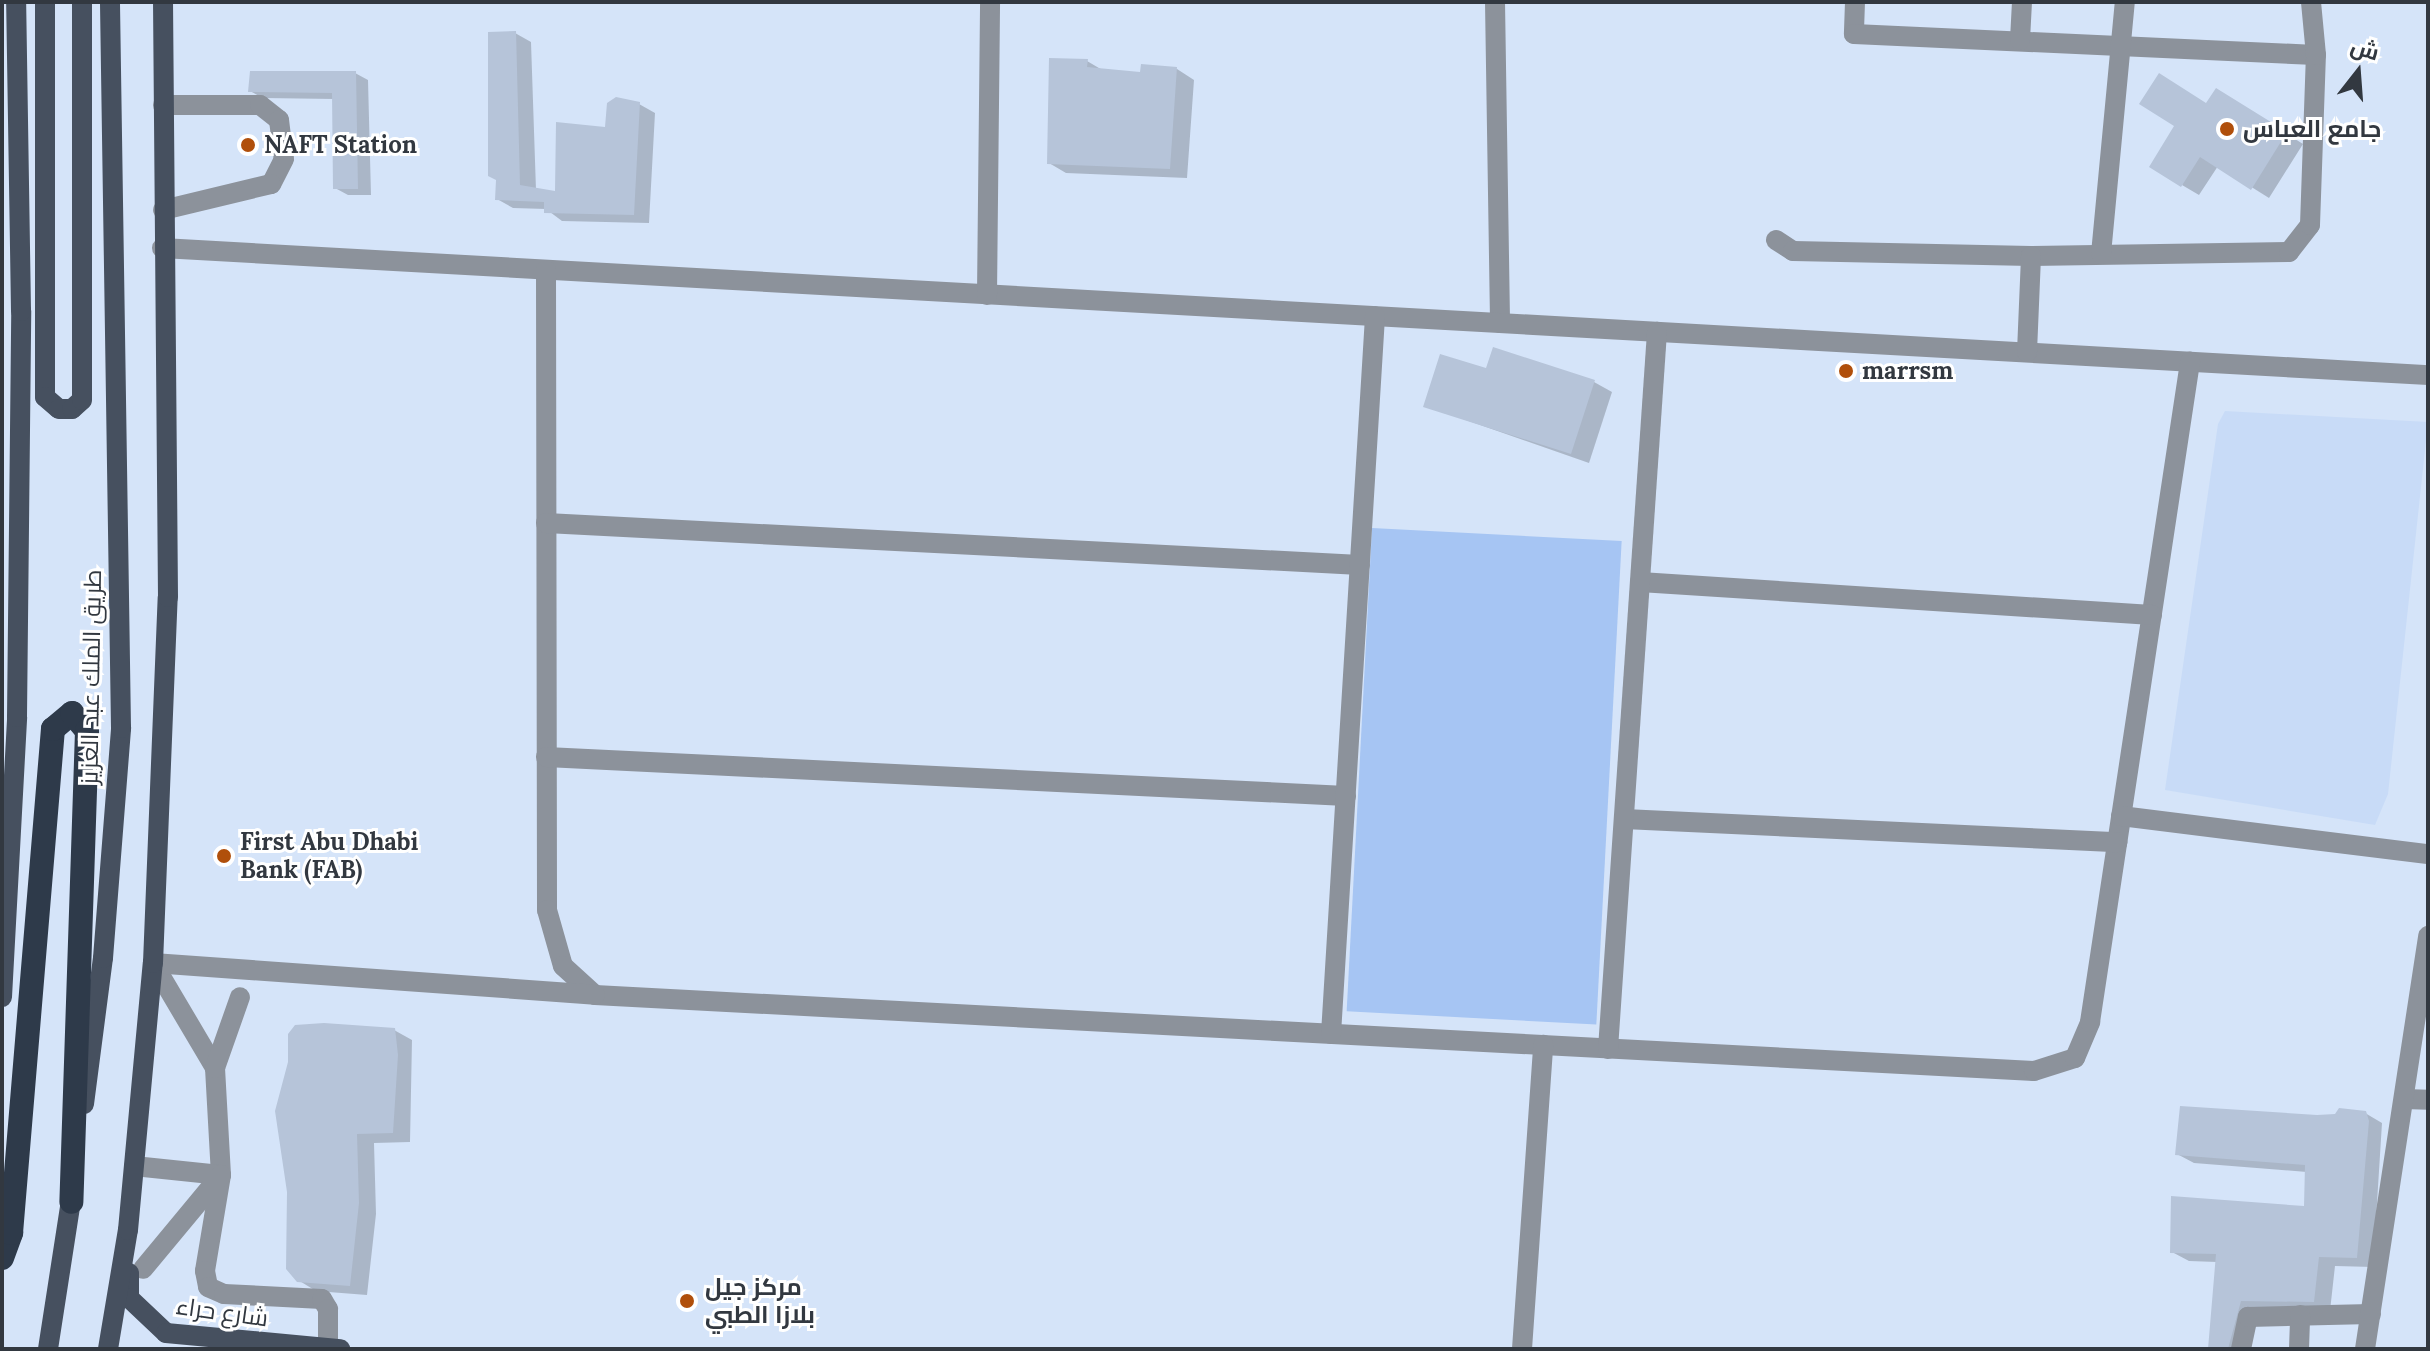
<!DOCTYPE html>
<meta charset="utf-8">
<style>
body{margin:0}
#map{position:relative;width:2430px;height:1351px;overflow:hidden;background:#d5e4f9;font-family:Lora,Cairo,serif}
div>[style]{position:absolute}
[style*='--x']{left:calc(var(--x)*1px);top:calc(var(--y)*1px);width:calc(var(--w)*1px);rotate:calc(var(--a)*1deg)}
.built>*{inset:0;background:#c8dbf7}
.green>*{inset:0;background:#a6c5f3;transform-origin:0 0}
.shadow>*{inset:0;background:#0003}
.building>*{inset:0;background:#b6c4d9}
.minor>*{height:20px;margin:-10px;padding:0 10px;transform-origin:10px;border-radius:10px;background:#8c929b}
.major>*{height:20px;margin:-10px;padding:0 10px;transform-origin:10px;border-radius:10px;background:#46505f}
.highway>*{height:24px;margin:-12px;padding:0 12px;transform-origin:12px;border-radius:12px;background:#2e3a4a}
.dots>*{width:22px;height:22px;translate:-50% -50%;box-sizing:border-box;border:4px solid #fff;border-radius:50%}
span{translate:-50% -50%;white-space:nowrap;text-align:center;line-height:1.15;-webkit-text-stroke:6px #fff;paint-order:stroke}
.poi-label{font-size:24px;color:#323840;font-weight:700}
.left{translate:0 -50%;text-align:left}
.street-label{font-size:24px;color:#323840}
.frame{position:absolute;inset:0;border:4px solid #323840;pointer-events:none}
.north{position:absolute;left:2318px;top:32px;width:80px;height:80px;-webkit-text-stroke:6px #fff;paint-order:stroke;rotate:17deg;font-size:22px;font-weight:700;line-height:32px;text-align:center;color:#323840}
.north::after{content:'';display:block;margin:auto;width:28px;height:36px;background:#323840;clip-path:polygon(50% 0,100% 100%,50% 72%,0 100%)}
</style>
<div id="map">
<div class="built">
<i style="clip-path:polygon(2225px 411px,2428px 422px,2388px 794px,2375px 825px,2165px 790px,2218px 424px)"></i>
</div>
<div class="green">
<i style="left:1372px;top:528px;width:250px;height:484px;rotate:3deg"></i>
</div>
<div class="shadow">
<i style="clip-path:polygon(515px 33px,531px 42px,536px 190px,557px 193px,607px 129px,639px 104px,655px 113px,649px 223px,562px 221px,546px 209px,513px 208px,497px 199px)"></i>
<i style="clip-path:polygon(1087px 61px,1104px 71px,1142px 75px,1177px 69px,1194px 80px,1187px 178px,1066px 173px,1049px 163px)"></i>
<i style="clip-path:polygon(355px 73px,368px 80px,371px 195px,348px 195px,335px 188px,334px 99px,263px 98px,250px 91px)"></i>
<i style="clip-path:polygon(2234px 100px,2303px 144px,2269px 198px,2218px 166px,2199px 195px,2182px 185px,2208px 105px)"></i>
<i style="clip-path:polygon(1487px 371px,1594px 382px,1612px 392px,1589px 463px,1426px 406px)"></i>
<i style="clip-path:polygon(394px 1030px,412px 1040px,410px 1142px,374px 1143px,376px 1214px,367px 1295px,316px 1291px,298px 1280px)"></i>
<i style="clip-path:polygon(2365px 1113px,2382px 1123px,2373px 1267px,2335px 1266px,2330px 1311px,2257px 1310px,2246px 1349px,2210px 1349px,2217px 1262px,2189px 1261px,2172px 1252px,2306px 1209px,2307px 1172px,2194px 1163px,2177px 1154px,2317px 1117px)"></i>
</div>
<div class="building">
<i style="clip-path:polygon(516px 31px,520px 185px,555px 191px,556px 122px,605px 127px,607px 103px,616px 97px,640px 102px,634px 215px,544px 213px,544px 202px,495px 200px,496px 180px,488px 176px,488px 32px)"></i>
<i style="clip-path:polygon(1049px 58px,1088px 59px,1087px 67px,1140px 72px,1141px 64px,1177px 67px,1170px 169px,1047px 164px)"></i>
<i style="clip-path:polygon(250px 71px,356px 71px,358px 189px,333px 189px,332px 93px,248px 92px)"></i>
<i style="clip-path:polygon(2159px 73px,2206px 103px,2216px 88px,2287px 132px,2251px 190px,2200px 157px,2181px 187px,2149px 167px,2174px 126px,2139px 104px)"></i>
<i style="clip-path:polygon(1493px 347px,1595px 380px,1571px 454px,1423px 407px,1440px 354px,1486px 368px)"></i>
<i style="clip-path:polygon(324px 1023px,395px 1028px,398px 1055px,393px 1133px,357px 1134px,359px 1203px,350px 1286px,297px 1282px,286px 1269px,287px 1192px,275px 1111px,288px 1062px,288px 1034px,295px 1025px)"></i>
<i style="clip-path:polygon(2180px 1106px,2317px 1115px,2335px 1114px,2339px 1108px,2366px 1111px,2369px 1121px,2357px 1258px,2319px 1257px,2314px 1302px,2241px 1301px,2228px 1349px,2208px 1349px,2216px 1254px,2170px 1253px,2171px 1196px,2304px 1206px,2305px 1165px,2175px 1155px)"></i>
</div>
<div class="minor">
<i style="--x:1495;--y:2;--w:321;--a:89.1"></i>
<i style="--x:1855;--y:2;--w:32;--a:92"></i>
<i style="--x:1854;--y:34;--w:462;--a:2.6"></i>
<i style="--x:2020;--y:40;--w:38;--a:-87"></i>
<i style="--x:163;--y:105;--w:97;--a:0"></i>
<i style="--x:260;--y:105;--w:24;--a:38"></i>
<i style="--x:279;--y:120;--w:39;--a:83"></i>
<i style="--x:284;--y:159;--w:28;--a:117"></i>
<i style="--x:271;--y:184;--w:111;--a:166.5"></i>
<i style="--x:1776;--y:240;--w:20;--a:33"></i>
<i style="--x:1793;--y:251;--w:238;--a:1.2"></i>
<i style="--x:2031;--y:256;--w:258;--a:-0.9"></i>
<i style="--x:2289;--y:252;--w:34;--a:-52"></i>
<i style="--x:2310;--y:225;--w:170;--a:-88"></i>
<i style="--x:2316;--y:55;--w:53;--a:-95.4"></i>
<i style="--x:162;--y:248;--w:2270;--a:3.21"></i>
<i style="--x:2101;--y:254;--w:253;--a:-84.6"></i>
<i style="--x:546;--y:270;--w:640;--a:89.91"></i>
<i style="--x:547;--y:910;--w:58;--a:74.1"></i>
<i style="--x:563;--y:966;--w:43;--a:42.2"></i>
<i style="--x:595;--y:995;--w:1441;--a:3.02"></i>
<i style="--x:2034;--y:1071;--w:43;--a:-17.6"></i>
<i style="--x:2075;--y:1058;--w:39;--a:-67"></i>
<i style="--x:2090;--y:1022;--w:668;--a:-81.38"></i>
<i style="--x:987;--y:295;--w:293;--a:-89.4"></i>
<i style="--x:2027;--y:352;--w:96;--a:-87.6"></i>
<i style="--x:546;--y:523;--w:815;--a:2.95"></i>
<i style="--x:1640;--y:582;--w:513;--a:3.69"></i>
<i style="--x:546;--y:757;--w:801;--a:2.79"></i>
<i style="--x:2121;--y:816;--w:309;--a:7.1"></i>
<i style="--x:1624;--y:819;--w:494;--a:2.7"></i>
<i style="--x:153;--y:963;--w:122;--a:59.4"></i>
<i style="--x:215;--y:1068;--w:107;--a:86.8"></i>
<i style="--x:221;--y:1175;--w:97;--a:99.5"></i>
<i style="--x:205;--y:1271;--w:16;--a:79"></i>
<i style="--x:208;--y:1287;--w:17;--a:24"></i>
<i style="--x:224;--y:1294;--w:98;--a:2.9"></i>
<i style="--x:322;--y:1299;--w:12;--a:59"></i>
<i style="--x:328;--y:1309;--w:39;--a:90"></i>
<i style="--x:153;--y:963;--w:443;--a:4.1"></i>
<i style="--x:1331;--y:1034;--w:719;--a:-86.49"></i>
<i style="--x:1608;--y:1049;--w:719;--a:-86.09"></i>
<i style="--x:215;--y:1068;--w:75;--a:-70.6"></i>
<i style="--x:2404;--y:1099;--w:24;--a:2"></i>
<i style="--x:134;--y:1166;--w:87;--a:5.9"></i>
<i style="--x:221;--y:1175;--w:122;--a:129.7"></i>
<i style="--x:1522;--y:1349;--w:305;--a:-86"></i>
<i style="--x:2241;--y:1349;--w:33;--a:-78"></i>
<i style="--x:2248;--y:1317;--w:123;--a:-1.4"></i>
<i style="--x:2299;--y:1349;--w:34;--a:-88"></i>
<i style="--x:2365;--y:1349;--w:418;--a:-81.3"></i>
</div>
<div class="major">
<i style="--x:45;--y:2;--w:395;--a:90"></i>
<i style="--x:45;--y:397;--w:18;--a:41"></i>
<i style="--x:59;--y:409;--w:13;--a:0"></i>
<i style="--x:72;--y:409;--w:13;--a:-42"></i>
<i style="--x:82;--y:400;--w:398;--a:-90"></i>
<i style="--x:2;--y:997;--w:280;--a:-86.9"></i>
<i style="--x:17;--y:717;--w:406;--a:-89.4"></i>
<i style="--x:21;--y:311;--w:309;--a:-90.9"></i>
<i style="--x:84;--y:1104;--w:147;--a:-82.6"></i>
<i style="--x:103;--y:958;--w:231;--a:-85.5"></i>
<i style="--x:121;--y:728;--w:726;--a:-90.87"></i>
<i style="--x:129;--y:1273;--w:25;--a:90"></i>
<i style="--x:129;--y:1298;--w:51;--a:43.4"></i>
<i style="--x:166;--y:1333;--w:175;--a:5.3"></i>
<i style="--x:48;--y:1349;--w:164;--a:-81.2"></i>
<i style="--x:108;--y:1349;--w:121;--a:-80.5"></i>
<i style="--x:128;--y:1230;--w:268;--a:-84.7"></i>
<i style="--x:153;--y:963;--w:366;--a:-87.7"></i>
<i style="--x:168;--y:597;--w:595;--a:-90.48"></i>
</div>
<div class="highway">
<i style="--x:2;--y:1258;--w:27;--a:-70"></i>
<i style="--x:11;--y:1233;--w:506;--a:-85.24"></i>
<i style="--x:53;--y:729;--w:25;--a:-40"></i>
<i style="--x:72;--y:713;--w:23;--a:50"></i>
<i style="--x:87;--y:731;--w:471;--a:91.9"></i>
</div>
<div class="dots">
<i style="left:2227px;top:129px;background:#b04f0b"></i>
<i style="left:248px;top:145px;background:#b04f0b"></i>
<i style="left:1846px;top:371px;background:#b04f0b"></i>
<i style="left:224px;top:856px;background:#b04f0b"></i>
<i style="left:687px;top:1301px;background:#b04f0b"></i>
</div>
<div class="poi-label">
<span class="left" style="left:2243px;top:129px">جامع العباس</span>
<span class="left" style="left:264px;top:145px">NAFT Station</span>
<span class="left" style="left:1862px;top:371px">marrsm</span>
<span class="left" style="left:240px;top:856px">First Abu Dhabi<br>Bank (FAB)</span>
<span class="left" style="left:705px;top:1301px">مركز جيل<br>بلازا الطبي</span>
</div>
<div class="street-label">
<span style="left:91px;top:677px;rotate:-89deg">طريق الملك عبد العزيز</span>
<span style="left:222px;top:1312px;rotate:8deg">شارع حراء</span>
</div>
<div class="frame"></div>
<div class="north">ش</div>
</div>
